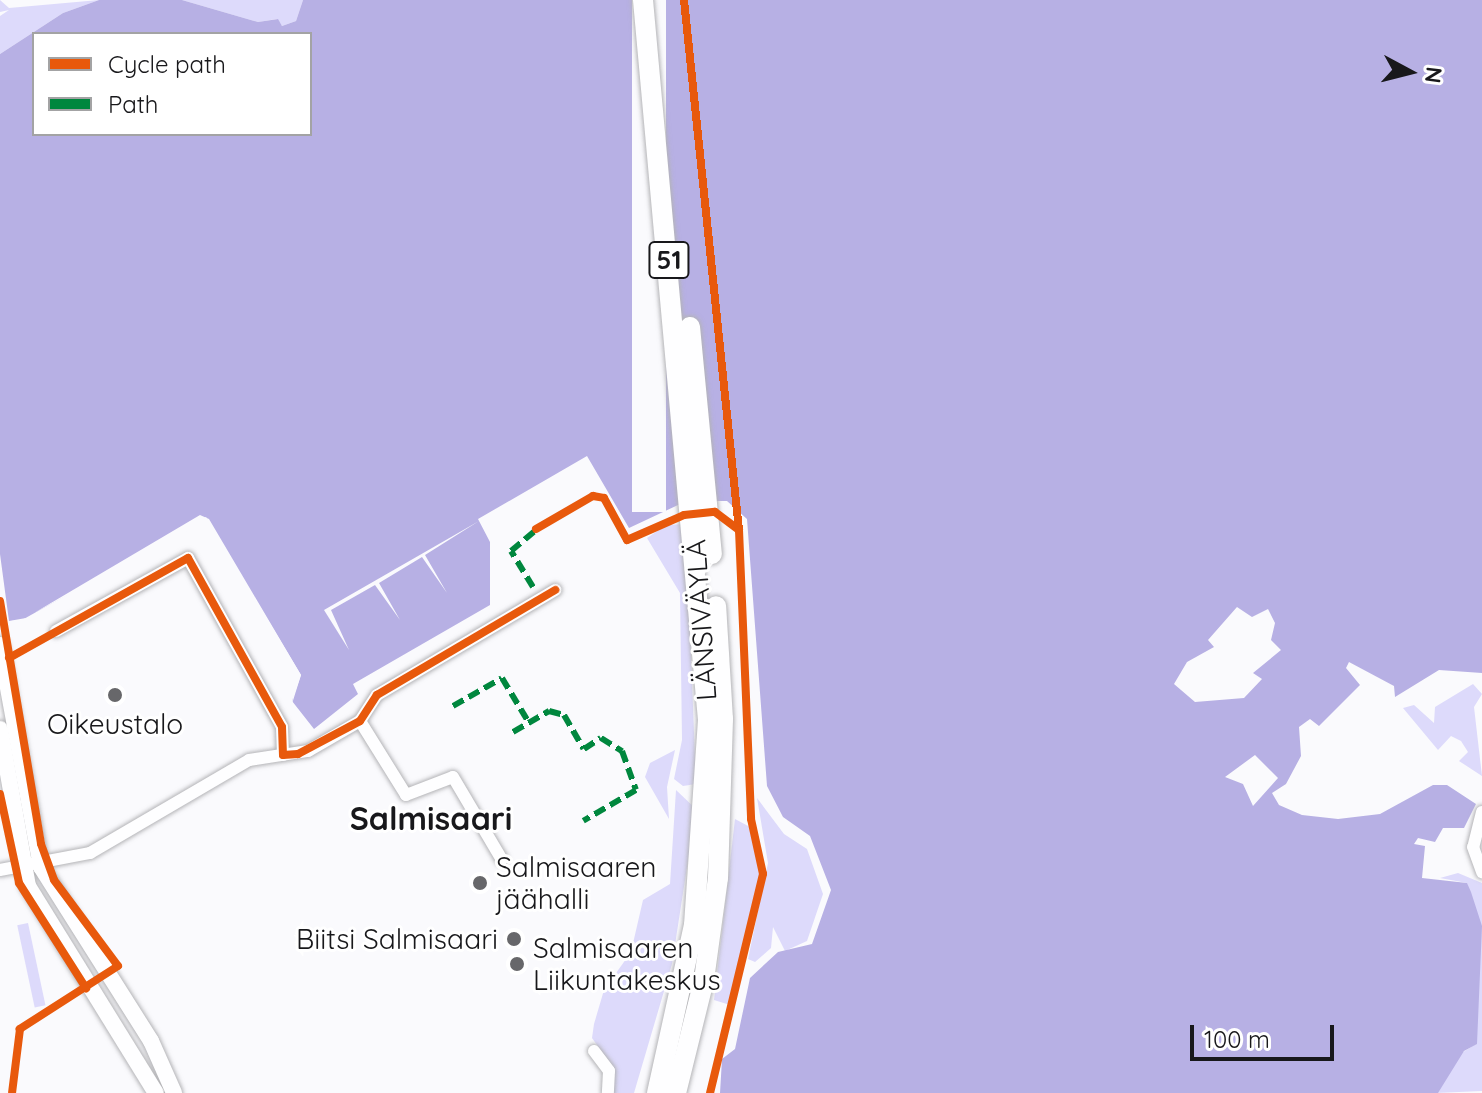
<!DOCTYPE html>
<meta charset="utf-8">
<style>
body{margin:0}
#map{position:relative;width:1482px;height:1093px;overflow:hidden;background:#fafafd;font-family:Quicksand,sans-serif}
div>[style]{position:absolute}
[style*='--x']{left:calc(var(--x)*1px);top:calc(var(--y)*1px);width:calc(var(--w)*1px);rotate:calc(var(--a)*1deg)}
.green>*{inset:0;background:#dddafb;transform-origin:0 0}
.water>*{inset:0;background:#b7b0e4}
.pier>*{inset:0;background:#fafafd;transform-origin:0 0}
.roads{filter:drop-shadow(0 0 2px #b4b4b7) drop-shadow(0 0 2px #b4b4b7)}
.minor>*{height:12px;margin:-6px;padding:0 6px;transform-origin:6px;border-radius:6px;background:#fefeff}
.major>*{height:16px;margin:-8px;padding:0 8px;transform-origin:8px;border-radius:8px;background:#fefeff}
.highway>*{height:20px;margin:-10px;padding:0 10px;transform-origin:10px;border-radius:10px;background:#fefeff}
.quiet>*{height:6px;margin-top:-3px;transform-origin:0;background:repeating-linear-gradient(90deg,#00873e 0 12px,transparent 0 18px)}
.cycleway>*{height:8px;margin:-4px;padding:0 4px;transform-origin:4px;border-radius:4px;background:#e8590c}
.dots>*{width:22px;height:22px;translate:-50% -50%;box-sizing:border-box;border:4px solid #fff;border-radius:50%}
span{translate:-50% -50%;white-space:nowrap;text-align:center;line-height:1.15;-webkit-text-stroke:6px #fff;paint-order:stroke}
.shield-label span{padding:2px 6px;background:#fff;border:2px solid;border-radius:6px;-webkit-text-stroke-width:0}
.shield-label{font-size:26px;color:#18181b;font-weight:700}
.street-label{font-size:28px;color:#18181b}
.poi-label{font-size:28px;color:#18181b}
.left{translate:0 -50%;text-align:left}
.right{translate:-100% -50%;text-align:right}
.quarter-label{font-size:32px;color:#18181b;font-weight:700}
.legend{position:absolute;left:32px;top:32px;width:280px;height:104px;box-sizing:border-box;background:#fff;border:2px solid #a3a3a4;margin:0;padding:10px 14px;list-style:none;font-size:24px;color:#18181b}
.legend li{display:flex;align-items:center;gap:16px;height:40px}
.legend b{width:40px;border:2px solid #a3a3a4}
.north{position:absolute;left:1370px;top:32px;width:80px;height:80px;-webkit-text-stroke:6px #fff;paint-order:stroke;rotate:97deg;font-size:22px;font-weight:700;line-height:32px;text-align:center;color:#18181b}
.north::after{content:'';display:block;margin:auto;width:28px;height:36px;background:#18181b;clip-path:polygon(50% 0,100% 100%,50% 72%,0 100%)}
.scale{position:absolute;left:1190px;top:1025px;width:144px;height:36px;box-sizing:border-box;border:4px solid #18181b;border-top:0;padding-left:10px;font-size:24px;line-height:28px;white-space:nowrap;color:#18181b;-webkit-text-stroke:6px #fff;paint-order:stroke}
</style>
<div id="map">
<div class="green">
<i style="clip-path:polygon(0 0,9px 8px,99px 0,63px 13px,0 54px,0 16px,9px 10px,0 12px)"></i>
<i style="clip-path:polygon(182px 0,303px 0,296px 21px,282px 26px,277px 19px,258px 22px)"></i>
<i style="clip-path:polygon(686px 524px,696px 784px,683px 786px,674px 779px,682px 740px,680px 593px,647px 538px,666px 525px)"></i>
<i style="clip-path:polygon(1473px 684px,1482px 694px,1474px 707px,1482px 776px,1459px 761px,1468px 752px,1461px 741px,1451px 736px,1438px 750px,1403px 708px,1414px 705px,1434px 723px,1435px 707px)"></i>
<i style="clip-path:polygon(675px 750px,667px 787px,669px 819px,645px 777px,650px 763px)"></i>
<i style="clip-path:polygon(676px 790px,696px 809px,672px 964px,634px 1093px,614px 1093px,614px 1069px,592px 1038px,594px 1024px,604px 990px,631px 952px,643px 900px,670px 884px)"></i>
<i style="clip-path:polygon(757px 798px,784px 834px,807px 849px,823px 894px,807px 941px,785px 951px,773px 927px,771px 948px,755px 962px,748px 959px,768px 863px)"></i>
<i style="clip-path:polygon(735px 819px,750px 827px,761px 869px,730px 1005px,714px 1000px)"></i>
<i style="clip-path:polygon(1458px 873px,1482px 883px,1482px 1091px,1436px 1093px,1439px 1067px,1476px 1044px,1467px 883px,1440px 878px)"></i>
<i style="left:28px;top:923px;width:84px;height:11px;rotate:78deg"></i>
</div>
<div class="water">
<i style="clip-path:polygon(evenodd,99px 0,182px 0,258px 22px,278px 19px,282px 26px,296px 21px,303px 0,1482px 0,1482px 673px,1439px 670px,1395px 697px,1394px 686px,1349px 662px,1346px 668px,1360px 685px,1319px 726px,1310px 719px,1299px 727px,1301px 756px,1286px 784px,1272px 793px,1279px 805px,1302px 815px,1338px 819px,1380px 814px,1433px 785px,1447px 785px,1476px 804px,1464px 828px,1443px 828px,1435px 842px,1418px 838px,1414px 844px,1425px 846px,1422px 878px,1467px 883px,1471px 892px,1482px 926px,1477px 1044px,1464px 1051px,1438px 1093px,720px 1093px,722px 1059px,735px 1049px,750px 978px,778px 952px,812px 944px,831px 890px,810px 836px,783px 817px,767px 786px,747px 519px,727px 501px,714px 501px,678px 505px,629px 528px,587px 456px,478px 519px,490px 542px,490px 605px,353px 684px,358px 694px,314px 729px,292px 701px,301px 675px,206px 517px,22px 620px,0 622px,0 54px,63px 13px,99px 0,34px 34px,310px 34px,310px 134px,34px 134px,34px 34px,99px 0,1237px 607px,1252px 617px,1268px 609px,1275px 623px,1271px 640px,1281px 650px,1253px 673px,1262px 679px,1244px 698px,1195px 702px,1174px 684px,1187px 662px,1214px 647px,1208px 640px,1237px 607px,99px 0,1255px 755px,1278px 778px,1253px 806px,1243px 784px,1225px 777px,1255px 755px)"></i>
</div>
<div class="pier">
<i style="left:632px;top:0;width:34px;height:512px"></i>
<i style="clip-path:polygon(200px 515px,209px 519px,301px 675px,291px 707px,297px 676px,205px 522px,34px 613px)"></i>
<i style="clip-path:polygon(479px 521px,425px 555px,447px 593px,422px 557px,379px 583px,400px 620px,375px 585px,331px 610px,349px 650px,324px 610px)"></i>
<i style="clip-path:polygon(0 554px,9px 621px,26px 618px,23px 624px,0 626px)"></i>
</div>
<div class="roads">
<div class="minor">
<i style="--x:56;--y:631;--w:151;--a:-28.9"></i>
<i style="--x:188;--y:558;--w:193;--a:60.9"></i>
<i style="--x:282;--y:727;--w:28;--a:88"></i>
<i style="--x:360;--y:721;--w:87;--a:58.1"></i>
<i style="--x:406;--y:795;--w:50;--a:-21"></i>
<i style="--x:453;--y:777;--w:96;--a:59.4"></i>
<i style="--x:1482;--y:812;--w:36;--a:104"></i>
<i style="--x:1473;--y:847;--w:27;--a:70"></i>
<i style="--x:0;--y:870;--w:92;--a:-10.7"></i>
<i style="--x:90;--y:853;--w:184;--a:-30.3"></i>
<i style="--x:249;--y:760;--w:60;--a:-8.7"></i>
<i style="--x:308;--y:751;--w:60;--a:-30"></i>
<i style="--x:360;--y:721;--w:31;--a:-57"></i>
<i style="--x:377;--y:695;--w:207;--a:-30.5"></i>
<i style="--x:594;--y:1051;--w:25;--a:53"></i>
<i style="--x:609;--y:1071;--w:22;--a:93"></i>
</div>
<div class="major">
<i style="--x:0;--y:645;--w:226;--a:79.5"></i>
<i style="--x:41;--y:867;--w:206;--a:57.7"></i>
<i style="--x:151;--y:1041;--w:57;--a:66.1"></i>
<i style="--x:0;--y:729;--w:159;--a:79.9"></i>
<i style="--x:28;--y:886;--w:243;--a:58.3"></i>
</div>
<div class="highway">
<i style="--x:643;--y:0;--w:723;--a:84.84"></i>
<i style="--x:708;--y:720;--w:205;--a:93.9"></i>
<i style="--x:694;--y:925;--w:172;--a:102.4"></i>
<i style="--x:690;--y:327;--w:228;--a:84.5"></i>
<i style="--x:676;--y:1093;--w:116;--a:-76.1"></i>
<i style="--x:704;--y:980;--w:103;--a:-82.2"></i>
<i style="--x:718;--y:878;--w:159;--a:-88.2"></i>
<i style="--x:723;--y:719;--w:113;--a:-93.5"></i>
</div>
</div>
<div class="quiet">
<i style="--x:533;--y:587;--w:42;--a:-121.4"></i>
<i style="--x:511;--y:551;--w:40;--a:-40"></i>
<i style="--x:453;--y:706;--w:56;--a:-29.7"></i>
<i style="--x:502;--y:678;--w:52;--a:59"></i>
<i style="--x:513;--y:732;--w:42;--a:-30.3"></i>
<i style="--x:549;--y:711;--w:16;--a:15"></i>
<i style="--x:564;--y:715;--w:39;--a:60"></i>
<i style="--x:584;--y:749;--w:20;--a:-33"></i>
<i style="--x:601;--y:738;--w:25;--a:32"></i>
<i style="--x:622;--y:751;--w:41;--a:70.3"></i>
<i style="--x:636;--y:790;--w:61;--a:149.7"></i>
</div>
<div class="cycleway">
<i style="--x:684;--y:0;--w:533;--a:84.08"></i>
<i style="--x:536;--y:529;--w:66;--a:-30.1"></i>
<i style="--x:593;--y:496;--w:11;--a:10"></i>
<i style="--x:604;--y:498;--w:48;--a:61.3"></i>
<i style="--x:627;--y:540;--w:62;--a:-23.7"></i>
<i style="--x:684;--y:515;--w:31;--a:-6"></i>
<i style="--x:715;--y:512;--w:30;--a:37"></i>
<i style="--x:739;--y:530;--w:289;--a:87.6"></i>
<i style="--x:751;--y:819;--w:56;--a:77.7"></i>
<i style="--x:763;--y:874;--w:225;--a:103.6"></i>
<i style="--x:0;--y:601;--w:246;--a:80.4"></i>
<i style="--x:41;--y:844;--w:38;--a:70"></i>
<i style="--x:54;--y:880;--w:107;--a:53.3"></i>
<i style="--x:118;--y:966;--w:117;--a:147.3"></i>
<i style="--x:20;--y:1029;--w:64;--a:97.1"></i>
<i style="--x:9;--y:658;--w:205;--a:-29.2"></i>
<i style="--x:188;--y:558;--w:193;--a:60.9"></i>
<i style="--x:282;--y:727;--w:28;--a:88"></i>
<i style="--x:283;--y:755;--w:15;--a:-4"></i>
<i style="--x:298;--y:754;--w:70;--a:-28"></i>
<i style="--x:360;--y:721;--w:31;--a:-57"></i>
<i style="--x:377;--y:695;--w:207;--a:-30.5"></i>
<i style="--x:0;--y:794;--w:91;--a:77.9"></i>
<i style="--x:19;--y:883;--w:125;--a:57.5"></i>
</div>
<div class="dots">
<i style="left:115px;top:695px;background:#67676a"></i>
<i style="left:480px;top:883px;background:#67676a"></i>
<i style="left:514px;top:939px;background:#67676a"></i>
<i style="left:517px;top:964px;background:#67676a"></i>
</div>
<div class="shield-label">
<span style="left:669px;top:260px">51</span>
</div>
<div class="street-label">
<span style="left:701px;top:620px;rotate:-94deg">LÄNSIVÄYLÄ</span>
</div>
<div class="poi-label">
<span style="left:115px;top:724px">Oikeustalo</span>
<span class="left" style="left:496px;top:883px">Salmisaaren<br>jäähalli</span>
<span class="right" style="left:498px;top:939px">Biitsi Salmisaari</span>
<span class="left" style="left:533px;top:964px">Salmisaaren<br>Liikuntakeskus</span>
</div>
<div class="quarter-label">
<span style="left:431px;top:818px">Salmisaari</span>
</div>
<ul class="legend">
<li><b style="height:10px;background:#e8590c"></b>Cycle path</li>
<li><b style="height:10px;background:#00873e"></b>Path</li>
</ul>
<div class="north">N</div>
<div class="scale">100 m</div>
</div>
